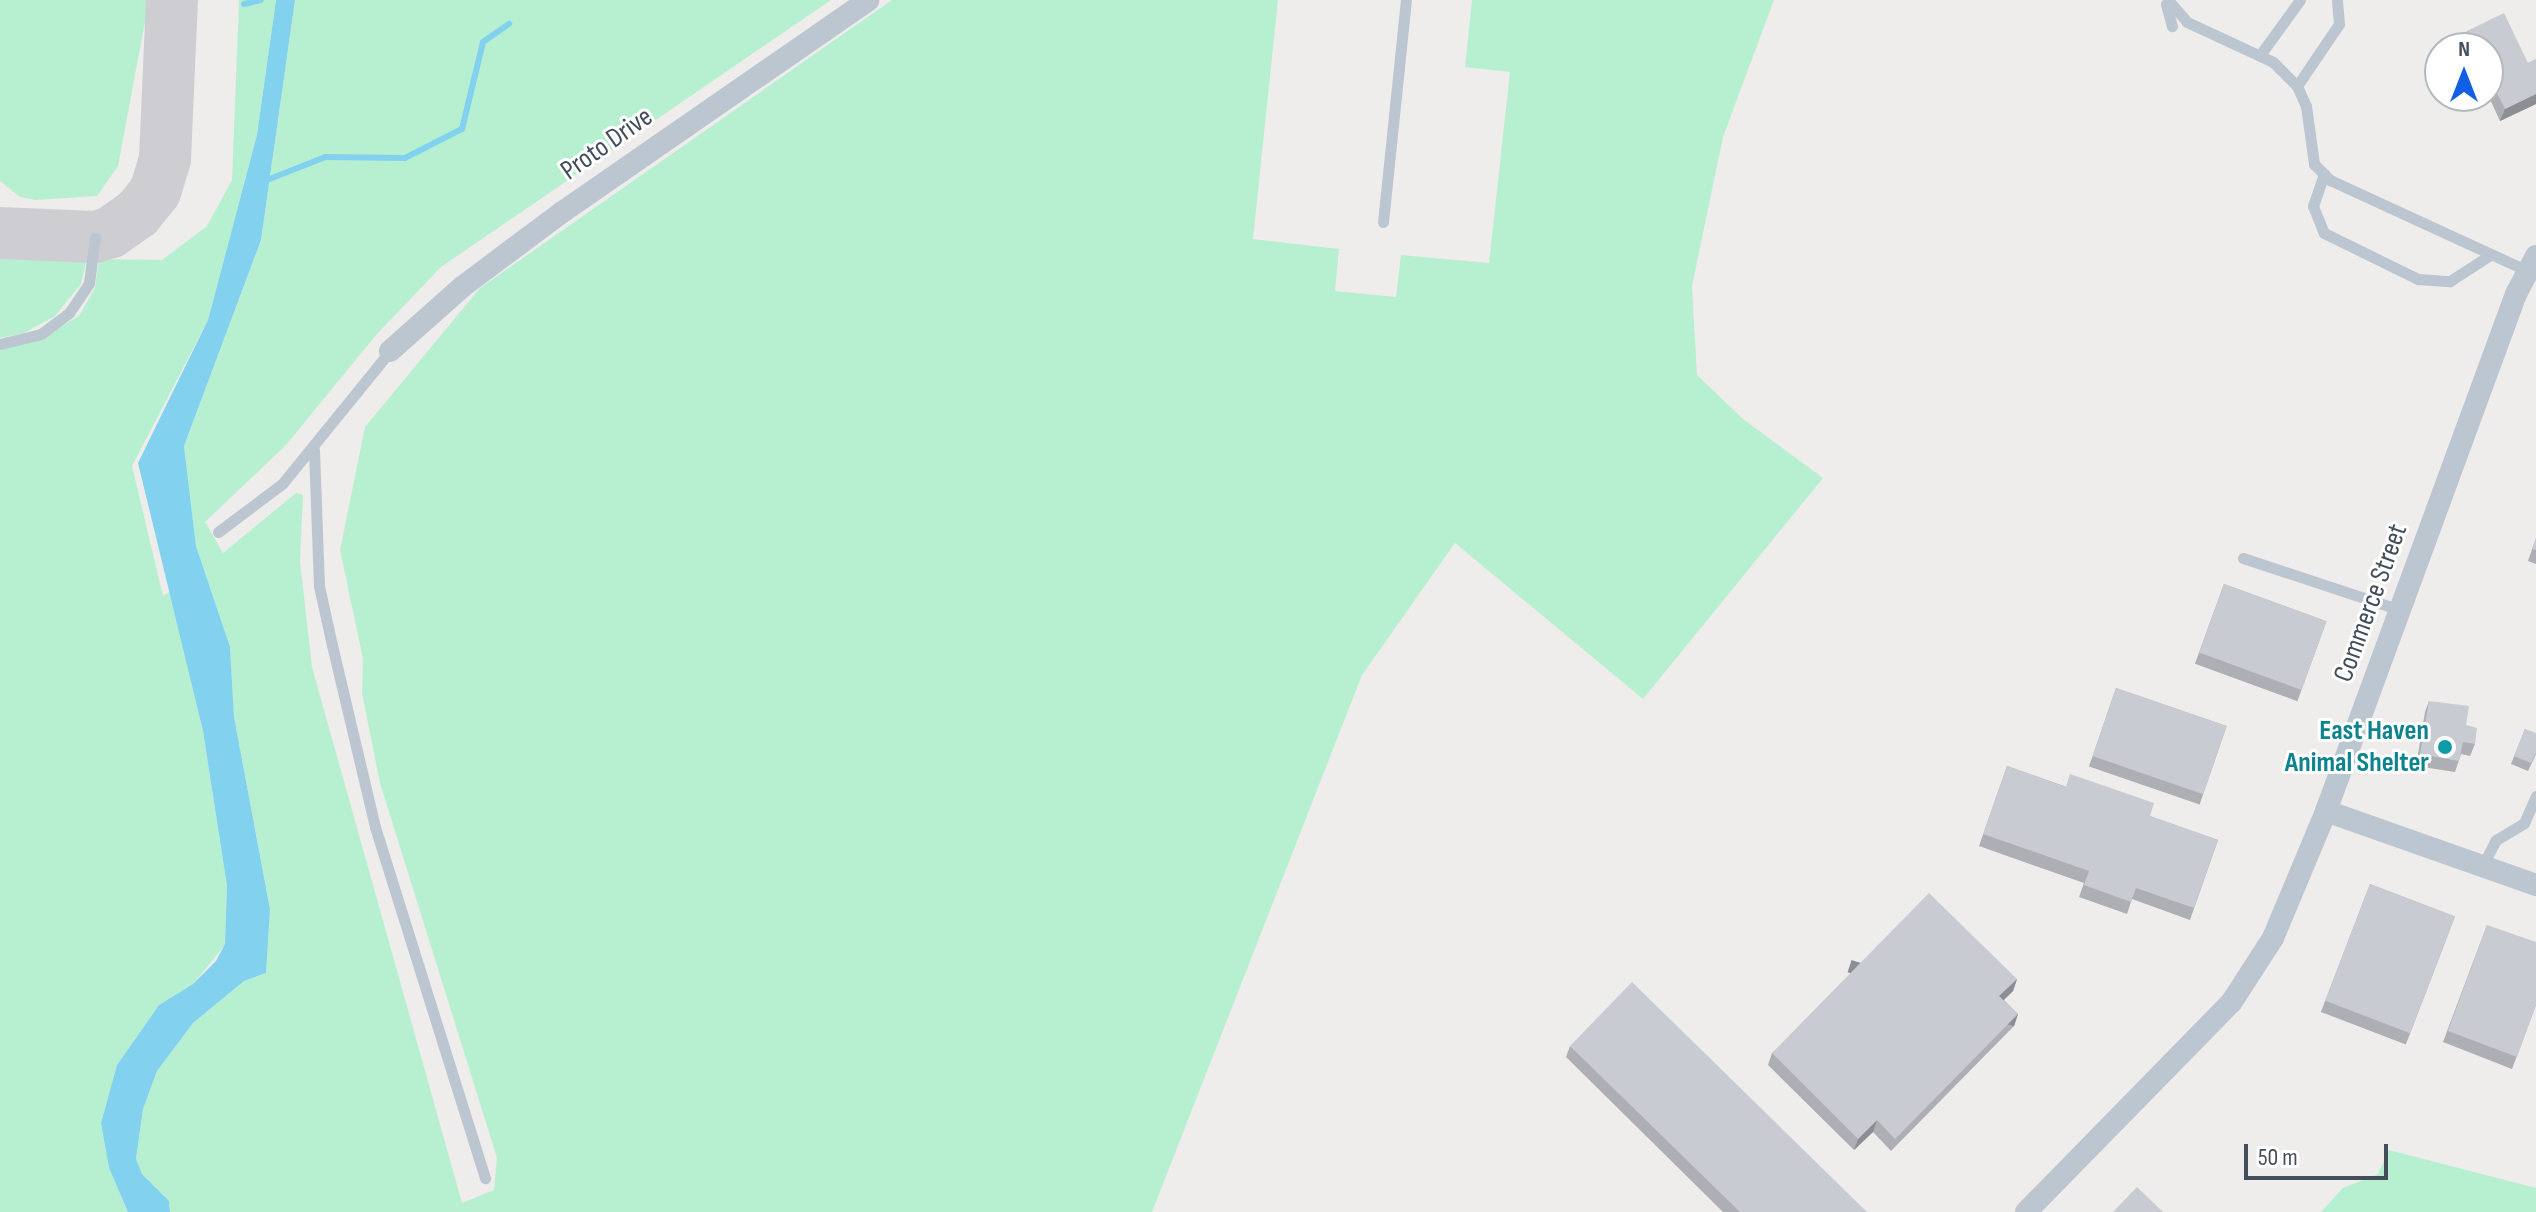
<!DOCTYPE html>
<style>
body{margin:0}
#map{position:relative;width:2536px;height:1212px;overflow:hidden;background:#efecec;font-family:"Sofia Sans Condensed",sans-serif}
div>[style]{position:absolute}
[style*='--x']{left:calc(var(--x)*1px);top:calc(var(--y)*1px);width:calc(var(--w)*1px);rotate:calc(var(--a)*1deg)}
.green>*{inset:0;background:#b7f0d1}
.water>*{inset:0;background:#82d1ef}
.stream>*{height:6px;margin:-3px;padding:0 3px;transform-origin:3px;border-radius:3px;background:#82d1ef}
.taxiway>*{height:52px;margin:-26px;padding:0 26px;transform-origin:26px;border-radius:26px;background:#ceced2}
.service>*{height:11px;margin:-5.5px;padding:0 5.5px;transform-origin:5.5px;border-radius:5.5px;background:#bcc6d0}
.minor>*{height:22px;margin:-11px;padding:0 11px;transform-origin:11px;border-radius:11px;background:#bcc6d0}
.wall>*{inset:0;background:#adafb5;transform-origin:0 0}
.shaded-wall>*{inset:0;background:#8d8e93;transform-origin:0 0}
.building>*{inset:0;background:#c9cbd2;transform-origin:0 0}
.dots>*{width:22px;height:22px;translate:-50% -50%;box-sizing:border-box;border:4px solid #fff;border-radius:50%}
span{translate:-50% -50%;white-space:nowrap;text-align:center;line-height:1.15;-webkit-text-stroke:6px #fff;paint-order:stroke}
.street-label{font-size:28px;color:#444e5a}
.culture-label{font-size:28px;color:#0d838f;font-weight:700}
.right{translate:-100% -50%;text-align:right}
.north{position:absolute;left:2424px;top:32px;width:80px;height:80px;box-sizing:border-box;background:#fff;border:2px solid #b4b8bd;border-radius:50%;rotate:0deg;font-size:22px;font-weight:700;line-height:32px;text-align:center;color:#444e5a}
.north::after{content:'';display:block;margin:auto;width:28px;height:36px;background:#1160e4;clip-path:polygon(50% 0,100% 100%,50% 72%,0 100%)}
.scale{position:absolute;left:2244px;top:1144px;width:144px;height:36px;box-sizing:border-box;border:4px solid #444e5a;border-top:0;padding-left:10px;font-size:24px;line-height:28px;white-space:nowrap;color:#444e5a;-webkit-text-stroke:6px #fff;paint-order:stroke}
</style>
<div id="map">
<div class="green">
<i style="clip-path:polygon(0 0,149px 0,118px 166px,97px 196px,35px 200px,20px 197px,0 181px)"></i>
<i style="clip-path:polygon(239px 0,276px 0,257px 135px,208px 320px,132px 466px,163px 596px,171px 591px,203px 731px,227px 886px,225px 945px,193px 984px,159px 1005px,117px 1065px,101px 1123px,109px 1168px,128px 1212px,0 1212px,0 349px,37px 340px,79px 316px,95px 288px,99px 259px,162px 260px,207px 226px,232px 180px)"></i>
<i style="clip-path:polygon(295px 0,831px 0,441px 267px,376px 335px,286px 445px,205px 522px,223px 553px,296px 493px,303px 495px,300px 561px,312px 667px,462px 1203px,494px 1190px,497px 1158px,380px 783px,362px 693px,363px 659px,340px 550px,365px 427px,480px 288px,892px 0,1278px 0,1253px 239px,1339px 249px,1335px 291px,1396px 297px,1401px 255px,1489px 263px,1510px 72px,1465px 67px,1472px 0,1774px 0,1723px 137px,1692px 286px,1697px 375px,1743px 419px,1823px 478px,1643px 699px,1455px 543px,1362px 675px,1152px 1212px,170px 1212px,169px 1201px,142px 1174px,136px 1159px,143px 1109px,157px 1071px,193px 1023px,244px 981px,266px 973px,270px 908px,234px 717px,230px 647px,196px 546px,184px 446px,261px 240px)"></i>
<i style="clip-path:polygon(0 256px,84px 259px,86px 262px,81px 284px,55px 316px,24px 333px,0 338px)"></i>
<i style="clip-path:polygon(2389px 1150px,2536px 1188px,2536px 1212px,2321px 1212px,2343px 1188px,2378px 1174px)"></i>
</div>
<div class="water">
<i style="clip-path:polygon(276px 0,295px 0,261px 240px,184px 446px,196px 546px,230px 647px,234px 717px,270px 909px,266px 973px,244px 981px,193px 1023px,157px 1071px,143px 1109px,136px 1159px,142px 1174px,169px 1201px,170px 1212px,128px 1212px,109px 1168px,101px 1123px,117px 1065px,159px 1005px,193px 984px,216px 961px,225px 944px,227px 886px,203px 731px,138px 463px,208px 320px,257px 135px)"></i>
</div>
<div class="stream">
<i style="--x:244;--y:4;--w:17;--a:-13"></i>
<i style="--x:267;--y:180;--w:62;--a:-21.6"></i>
<i style="--x:325;--y:157;--w:80;--a:0.7"></i>
<i style="--x:405;--y:158;--w:64;--a:-27"></i>
<i style="--x:462;--y:129;--w:89;--a:-76.4"></i>
<i style="--x:483;--y:42;--w:32;--a:-35"></i>
</div>
<div class="taxiway">
<i style="--x:0;--y:233;--w:95;--a:2.4"></i>
<i style="--x:95;--y:237;--w:17;--a:-17"></i>
<i style="--x:111;--y:232;--w:32;--a:-35"></i>
<i style="--x:137;--y:214;--w:28;--a:-51"></i>
<i style="--x:155;--y:192;--w:34;--a:-73"></i>
<i style="--x:165;--y:159;--w:159;--a:-87.5"></i>
</div>
<div class="service">
<i style="--x:2168;--y:0;--w:29;--a:49"></i>
<i style="--x:2187;--y:22;--w:95;--a:24.9"></i>
<i style="--x:2273;--y:62;--w:34;--a:45"></i>
<i style="--x:2297;--y:86;--w:22;--a:66"></i>
<i style="--x:2306;--y:106;--w:59;--a:82.1"></i>
<i style="--x:2314;--y:164;--w:23;--a:45"></i>
<i style="--x:2330;--y:180;--w:218;--a:24.7"></i>
<i style="--x:2166;--y:4;--w:23;--a:75"></i>
<i style="--x:2260;--y:55;--w:68;--a:-54"></i>
<i style="--x:2297;--y:86;--w:75;--a:-55.9"></i>
<i style="--x:2339;--y:24;--w:24;--a:-95"></i>
<i style="--x:2324;--y:174;--w:34;--a:109"></i>
<i style="--x:2313;--y:206;--w:29;--a:68"></i>
<i style="--x:2324;--y:233;--w:105;--a:26.1"></i>
<i style="--x:2418;--y:279;--w:32;--a:4"></i>
<i style="--x:2450;--y:281;--w:48;--a:-33"></i>
<i style="--x:1383;--y:222;--w:223;--a:-84.1"></i>
<i style="--x:0;--y:344;--w:42;--a:-13.7"></i>
<i style="--x:41;--y:334;--w:35;--a:-37"></i>
<i style="--x:69;--y:313;--w:36;--a:-56"></i>
<i style="--x:89;--y:283;--w:46;--a:-82.6"></i>
<i style="--x:314;--y:450;--w:136;--a:87.9"></i>
<i style="--x:319;--y:586;--w:60;--a:77.6"></i>
<i style="--x:332;--y:645;--w:187;--a:76.7"></i>
<i style="--x:375;--y:827;--w:368;--a:72.6"></i>
<i style="--x:218;--y:532;--w:80;--a:-36.9"></i>
<i style="--x:282;--y:484;--w:171;--a:-50.9"></i>
<i style="--x:2243;--y:558;--w:165;--a:18.3"></i>
<i style="--x:2482;--y:867;--w:30;--a:-63"></i>
<i style="--x:2496;--y:840;--w:33;--a:-31"></i>
<i style="--x:2524;--y:823;--w:30;--a:-66"></i>
</div>
<div class="minor">
<i style="--x:390;--y:351;--w:96;--a:-41.6"></i>
<i style="--x:462;--y:287;--w:124;--a:-36.8"></i>
<i style="--x:561;--y:213;--w:374;--a:-34.7"></i>
<i style="--x:2326;--y:811;--w:223;--a:19.4"></i>
<i style="--x:2026;--y:1212;--w:293;--a:-45.6"></i>
<i style="--x:2231;--y:1003;--w:77;--a:-57.1"></i>
<i style="--x:2273;--y:938;--w:138;--a:-67.3"></i>
<i style="--x:2326;--y:811;--w:551;--a:-69.82"></i>
<i style="--x:2516;--y:294;--w:43;--a:-62.2"></i>
</div>
<div class="wall">
<i style="clip-path:polygon(2467px 31px,2528px 63px,2536px 59px,2536px 104px,2500px 121px,2488px 95px,2488px 48px,2465px 48px,2463px 43px)"></i>
<i style="clip-path:polygon(2536px 538px,2536px 564px,2528px 561px)"></i>
<i style="left:2224px;top:584px;width:109px;height:85px;rotate:20deg"></i>
<i style="left:2116px;top:688px;width:117px;height:83px;rotate:19deg"></i>
<i style="clip-path:polygon(2429px 701px,2466px 725px,2475px 744px,2470px 756px,2461px 754px,2455px 772px,2416px 766px,2425px 712px)"></i>
<i style="clip-path:polygon(2525px 729px,2536px 754px,2528px 771px,2511px 764px)"></i>
<i style="clip-path:polygon(2007px 766px,2218px 840px,2190px 920px,2132px 899px,2127px 914px,2079px 897px,2084px 883px,1979px 846px)"></i>
<i style="left:2370px;top:884px;width:91px;height:137px;rotate:21deg"></i>
<i style="clip-path:polygon(2487px 925px,2536px 1005px,2512px 1069px,2443px 1042px)"></i>
<i style="clip-path:polygon(2017px 979px,2013px 991px,2004px 1000px,2018px 1014px,2014px 1026px,1891px 1151px,1873px 1132px,1854px 1150px,1768px 1065px,1772px 1053px)"></i>
<i style="clip-path:polygon(1570px 1046px,1867px 1212px,1723px 1212px,1566px 1057px)"></i>
</div>
<div class="shaded-wall">
<i style="clip-path:polygon(2536px 94px,2536px 104px,2500px 121px,2505px 109px)"></i>
<i style="clip-path:polygon(2017px 979px,2013px 991px,1995px 1008px,1999px 996px)"></i>
<i style="left:2018px;top:1014px;width:13px;height:175px;rotate:108deg"></i>
<i style="clip-path:polygon(1877px 1120px,1873px 1132px,1854px 1150px,1858px 1139px)"></i>
</div>
<div class="building">
<i style="clip-path:polygon(2504px 13px,2528px 63px,2536px 59px,2536px 94px,2505px 109px,2488px 75px,2488px 48px,2475px 48px,2467px 31px)"></i>
<i style="clip-path:polygon(2536px 538px,2536px 550px,2532px 549px)"></i>
<i style="left:2224px;top:584px;width:109px;height:73px;rotate:20deg"></i>
<i style="left:2116px;top:688px;width:117px;height:72px;rotate:19deg"></i>
<i style="clip-path:polygon(2429px 701px,2469px 706px,2466px 725px,2477px 728px,2475px 744px,2463px 742px,2459px 761px,2420px 754px)"></i>
<i style="clip-path:polygon(2525px 729px,2536px 733px,2536px 752px,2531px 763px,2514px 756px)"></i>
<i style="clip-path:polygon(2007px 766px,2066px 787px,2070px 774px,2154px 803px,2150px 816px,2218px 840px,2194px 908px,2136px 888px,2131px 902px,2084px 885px,2089px 871px,1983px 834px)"></i>
<i style="left:2370px;top:884px;width:91px;height:125px;rotate:21deg"></i>
<i style="clip-path:polygon(1929px 893px,2017px 979px,1999px 996px,2018px 1014px,1895px 1139px,1877px 1120px,1858px 1139px,1772px 1053px)"></i>
<i style="clip-path:polygon(2487px 925px,2536px 942px,2536px 1005px,2517px 1057px,2448px 1031px)"></i>
<i style="clip-path:polygon(1632px 982px,1867px 1212px,1740px 1212px,1570px 1046px)"></i>
<i style="clip-path:polygon(2137px 1187px,2163px 1212px,2113px 1212px)"></i>
</div>
<div class="dots">
<i style="left:2445px;top:747px;background:#0f9aa8"></i>
</div>
<div class="street-label">
<span style="left:607px;top:144px;rotate:-35deg">Proto Drive</span>
<span style="left:2371px;top:603px;rotate:-70deg">Commerce Street</span>
</div>
<div class="culture-label">
<span class="right" style="left:2429px;top:747px">East Haven<br>Animal Shelter</span>
</div>
<div class="north">N</div>
<div class="scale">50 m</div>
</div>
